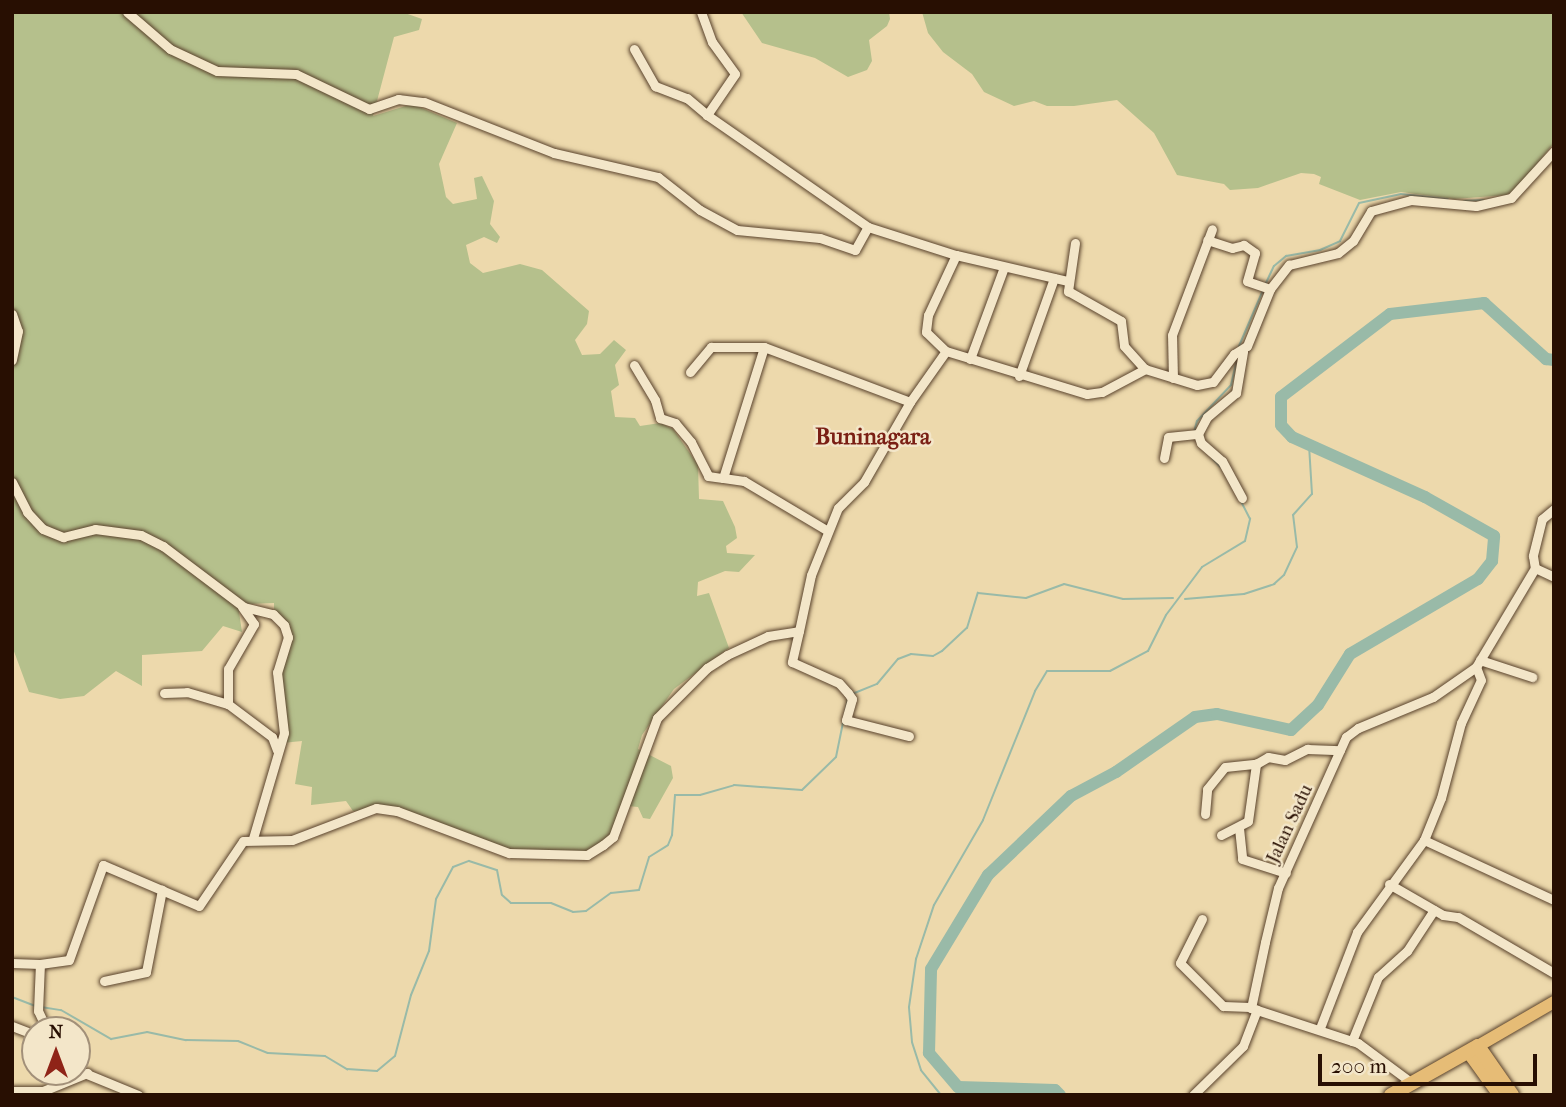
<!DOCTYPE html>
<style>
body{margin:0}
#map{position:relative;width:1566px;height:1107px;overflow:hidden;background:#edd9ac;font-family:"IM FELL French Canon",serif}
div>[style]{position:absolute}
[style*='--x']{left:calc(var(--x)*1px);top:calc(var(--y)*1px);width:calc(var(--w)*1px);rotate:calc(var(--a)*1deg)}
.green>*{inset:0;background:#b5c08c}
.stream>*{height:2px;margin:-1px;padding:0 1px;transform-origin:1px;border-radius:1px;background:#99baa8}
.river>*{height:12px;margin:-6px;padding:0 6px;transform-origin:6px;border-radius:6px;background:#99baa8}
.roads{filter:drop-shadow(0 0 2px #59422c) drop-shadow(0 0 2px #59422c)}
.minor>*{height:9px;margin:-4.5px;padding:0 4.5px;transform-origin:4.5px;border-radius:4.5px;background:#f3e6c9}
.major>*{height:12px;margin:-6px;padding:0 6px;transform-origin:6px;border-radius:6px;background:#e6bc76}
.highway>*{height:14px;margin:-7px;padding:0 7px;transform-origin:7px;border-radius:7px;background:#e6bc76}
span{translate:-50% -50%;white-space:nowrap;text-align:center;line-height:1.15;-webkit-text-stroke:5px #f3e6c9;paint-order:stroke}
.street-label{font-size:19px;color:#280f02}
.quarter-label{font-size:23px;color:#7a1f14;font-weight:700}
.frame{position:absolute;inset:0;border:14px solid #280f02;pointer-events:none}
.north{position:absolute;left:21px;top:1016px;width:70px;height:70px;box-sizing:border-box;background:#f3e6c9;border:2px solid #a29079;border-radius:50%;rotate:0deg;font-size:19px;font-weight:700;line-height:28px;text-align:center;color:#280f02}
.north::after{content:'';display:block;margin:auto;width:24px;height:32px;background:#8f2418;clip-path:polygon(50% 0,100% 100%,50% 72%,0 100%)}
.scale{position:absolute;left:1318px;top:1054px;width:219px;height:32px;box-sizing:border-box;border:4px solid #280f02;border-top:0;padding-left:9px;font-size:21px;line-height:24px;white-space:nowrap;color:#280f02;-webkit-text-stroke:5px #f3e6c9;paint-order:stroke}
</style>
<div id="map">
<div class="green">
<i style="clip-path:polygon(12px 12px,402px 12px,422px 19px,419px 30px,394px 37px,373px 116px,412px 104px,457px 123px,439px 164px,446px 197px,453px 204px,477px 199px,474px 178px,482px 176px,494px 201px,490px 224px,500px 237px,497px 243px,484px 237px,466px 245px,470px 263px,483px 273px,520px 264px,542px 270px,589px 311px,587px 324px,575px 340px,582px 355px,600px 354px,614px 340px,626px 350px,615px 365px,619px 385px,611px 391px,615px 417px,635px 418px,640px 426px,660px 423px,673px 429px,698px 465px,699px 499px,723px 501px,735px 527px,737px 538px,726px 546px,727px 553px,755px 555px,739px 572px,725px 571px,698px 582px,697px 596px,709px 593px,729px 648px,674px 689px,642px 735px,638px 749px,671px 766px,673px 778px,650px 819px,643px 818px,638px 807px,628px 806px,611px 835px,586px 853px,510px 851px,397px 809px,353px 811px,346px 801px,311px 805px,312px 787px,295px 784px,302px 741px,282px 743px,279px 677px,289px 637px,274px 613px,274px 603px,249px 604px,239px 612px,242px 632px,223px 626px,202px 651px,142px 655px,142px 686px,116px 671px,84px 696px,60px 699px,29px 692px,12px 646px)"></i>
<i style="clip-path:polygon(741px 12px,889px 12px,890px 19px,887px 26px,869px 40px,872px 61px,867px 70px,848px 77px,815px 58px,762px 43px)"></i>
<i style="clip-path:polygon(922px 12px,1554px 12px,1554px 143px,1518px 187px,1507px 195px,1454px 199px,1401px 192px,1360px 200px,1319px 184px,1321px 177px,1314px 174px,1301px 173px,1258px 188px,1230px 190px,1224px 184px,1177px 175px,1154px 133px,1117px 100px,1074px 106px,1047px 106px,1034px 101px,1014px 106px,984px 92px,972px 74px,943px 52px,928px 33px)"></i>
</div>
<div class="stream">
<i style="--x:1464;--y:201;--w:19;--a:-3"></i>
<i style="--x:1265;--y:285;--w:21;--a:-65"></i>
<i style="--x:1274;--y:266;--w:16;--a:-40"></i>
<i style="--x:1286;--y:256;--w:35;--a:-10"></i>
<i style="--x:1320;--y:250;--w:22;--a:-24"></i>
<i style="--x:1340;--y:241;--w:42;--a:-63.4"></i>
<i style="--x:1359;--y:203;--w:43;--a:-12.1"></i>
<i style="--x:1401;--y:194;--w:47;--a:6.1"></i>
<i style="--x:1239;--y:346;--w:61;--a:-66.8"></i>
<i style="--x:1194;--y:432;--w:11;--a:-75"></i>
<i style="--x:1197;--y:421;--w:50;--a:-46.6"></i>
<i style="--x:1231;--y:385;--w:28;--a:-77"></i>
<i style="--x:1212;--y:458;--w:12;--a:48"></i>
<i style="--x:1185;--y:599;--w:59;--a:-4.8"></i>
<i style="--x:1244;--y:594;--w:32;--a:-18"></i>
<i style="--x:1274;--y:584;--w:13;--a:-42"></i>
<i style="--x:1284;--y:575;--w:31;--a:-65"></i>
<i style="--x:1297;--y:547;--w:32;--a:-97"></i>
<i style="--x:1293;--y:515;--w:28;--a:-48"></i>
<i style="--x:1312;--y:494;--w:49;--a:-93.5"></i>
<i style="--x:852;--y:694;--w:27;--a:-22"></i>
<i style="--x:877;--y:684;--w:33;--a:-50"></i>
<i style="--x:898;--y:659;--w:14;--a:-21"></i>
<i style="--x:911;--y:654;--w:22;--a:5"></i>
<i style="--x:933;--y:656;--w:10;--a:-29"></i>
<i style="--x:942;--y:651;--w:34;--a:-43"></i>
<i style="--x:967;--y:628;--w:37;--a:-73"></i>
<i style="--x:978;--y:593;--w:48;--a:5.9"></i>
<i style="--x:1026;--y:598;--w:40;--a:-20.2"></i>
<i style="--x:1064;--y:584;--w:61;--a:14.3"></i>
<i style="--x:1123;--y:599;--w:50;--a:-1.1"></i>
<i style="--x:12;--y:997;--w:25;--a:21"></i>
<i style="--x:41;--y:1007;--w:20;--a:9"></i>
<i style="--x:61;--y:1010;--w:58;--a:30.1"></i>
<i style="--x:111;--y:1039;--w:37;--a:-11"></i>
<i style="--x:147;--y:1032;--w:40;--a:12"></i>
<i style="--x:186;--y:1040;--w:52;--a:1.1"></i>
<i style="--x:238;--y:1041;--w:32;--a:22"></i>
<i style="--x:268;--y:1053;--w:57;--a:3"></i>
<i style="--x:325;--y:1056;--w:26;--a:31"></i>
<i style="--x:347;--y:1069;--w:30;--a:4"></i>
<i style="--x:377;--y:1071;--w:23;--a:-40"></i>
<i style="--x:395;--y:1056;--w:63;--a:-75.3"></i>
<i style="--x:411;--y:995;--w:48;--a:-67.8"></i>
<i style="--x:429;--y:951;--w:52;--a:-82.3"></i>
<i style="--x:436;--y:899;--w:36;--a:-62"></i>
<i style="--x:453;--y:867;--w:17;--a:-21"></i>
<i style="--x:469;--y:861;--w:29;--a:18"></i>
<i style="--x:497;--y:870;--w:25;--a:79"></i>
<i style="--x:502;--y:895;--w:12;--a:42"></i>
<i style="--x:511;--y:903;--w:40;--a:0"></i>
<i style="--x:551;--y:903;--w:24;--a:22"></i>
<i style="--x:573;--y:912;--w:13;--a:-4"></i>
<i style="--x:586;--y:911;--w:31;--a:-36"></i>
<i style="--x:611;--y:893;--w:28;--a:-6"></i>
<i style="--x:639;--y:890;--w:34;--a:-73"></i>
<i style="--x:649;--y:857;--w:22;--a:-32"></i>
<i style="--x:668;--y:845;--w:11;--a:-68"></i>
<i style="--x:672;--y:835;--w:40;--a:-85.7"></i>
<i style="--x:675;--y:795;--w:25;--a:0"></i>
<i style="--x:700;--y:795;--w:35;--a:-16"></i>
<i style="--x:734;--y:785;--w:68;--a:4.2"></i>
<i style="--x:802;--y:790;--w:47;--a:-44.1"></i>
<i style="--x:836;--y:757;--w:60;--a:-78.5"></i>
<i style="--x:941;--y:1095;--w:32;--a:-129"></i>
<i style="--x:921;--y:1070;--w:29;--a:-108"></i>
<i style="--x:912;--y:1042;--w:35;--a:-95"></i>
<i style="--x:909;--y:1007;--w:49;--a:-81.7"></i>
<i style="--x:916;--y:959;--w:57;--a:-71.6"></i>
<i style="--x:934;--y:905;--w:98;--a:-60"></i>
<i style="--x:983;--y:820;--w:139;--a:-68"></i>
<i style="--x:1035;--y:691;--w:23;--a:-59"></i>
<i style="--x:1047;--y:671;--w:63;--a:0"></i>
<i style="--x:1110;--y:671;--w:43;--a:-27.8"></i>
<i style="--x:1148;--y:651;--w:40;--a:-63.4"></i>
<i style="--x:1166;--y:615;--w:60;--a:-53.1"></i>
<i style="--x:1202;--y:567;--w:50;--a:-31.2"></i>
<i style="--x:1245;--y:541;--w:23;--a:-77"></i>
<i style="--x:1250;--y:519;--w:20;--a:-117"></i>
</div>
<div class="river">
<i style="--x:1060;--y:1095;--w:7;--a:-135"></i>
<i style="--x:1055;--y:1090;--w:97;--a:-178.2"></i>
<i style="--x:958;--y:1087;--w:45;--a:-130.5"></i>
<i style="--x:929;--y:1053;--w:84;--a:-88.6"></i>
<i style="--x:931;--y:969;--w:110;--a:-58.8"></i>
<i style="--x:988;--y:875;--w:115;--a:-43.6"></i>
<i style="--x:1071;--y:796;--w:51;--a:-28.1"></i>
<i style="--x:1116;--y:772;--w:96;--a:-34.8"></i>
<i style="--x:1195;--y:717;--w:22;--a:-8"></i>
<i style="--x:1217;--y:714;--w:76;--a:12.2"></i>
<i style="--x:1291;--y:730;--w:37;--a:-43"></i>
<i style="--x:1318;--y:705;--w:60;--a:-57.9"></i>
<i style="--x:1350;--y:654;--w:148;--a:-30.4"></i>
<i style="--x:1478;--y:579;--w:23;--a:-52"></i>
<i style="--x:1492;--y:561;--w:25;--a:-85"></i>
<i style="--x:1494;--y:536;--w:79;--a:-150.5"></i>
<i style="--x:1425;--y:497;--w:146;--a:-155.7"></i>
<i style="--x:1292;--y:437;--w:16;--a:-133"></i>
<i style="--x:1281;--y:425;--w:28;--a:-90"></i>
<i style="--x:1281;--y:397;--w:137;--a:-37.3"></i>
<i style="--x:1390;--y:314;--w:95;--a:-6.7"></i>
<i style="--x:1484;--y:303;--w:84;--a:42.1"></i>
<i style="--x:1546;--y:359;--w:8;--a:7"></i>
</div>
<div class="roads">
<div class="minor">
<i style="--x:127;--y:12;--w:57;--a:40.7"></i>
<i style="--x:170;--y:49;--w:52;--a:25.1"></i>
<i style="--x:217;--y:71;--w:79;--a:2.2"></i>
<i style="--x:296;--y:74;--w:81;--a:25.6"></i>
<i style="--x:369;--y:109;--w:31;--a:-19"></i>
<i style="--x:398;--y:99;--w:26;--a:7"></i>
<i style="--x:424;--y:102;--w:140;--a:21.4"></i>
<i style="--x:554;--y:153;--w:107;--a:13"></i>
<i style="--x:658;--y:177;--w:53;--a:38.2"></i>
<i style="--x:700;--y:210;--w:42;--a:28.4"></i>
<i style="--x:737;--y:230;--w:83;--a:5.5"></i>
<i style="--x:820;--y:238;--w:37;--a:19"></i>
<i style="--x:855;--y:250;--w:26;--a:-61"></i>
<i style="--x:701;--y:12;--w:32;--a:70"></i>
<i style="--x:712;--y:42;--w:39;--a:54"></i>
<i style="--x:735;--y:74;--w:50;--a:124.3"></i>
<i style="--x:707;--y:115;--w:196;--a:34.8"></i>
<i style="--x:868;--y:227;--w:92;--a:17.7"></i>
<i style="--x:956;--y:255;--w:66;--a:115"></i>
<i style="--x:928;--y:315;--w:17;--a:97"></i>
<i style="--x:926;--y:332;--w:28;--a:44"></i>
<i style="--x:946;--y:351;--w:147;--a:17"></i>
<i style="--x:1087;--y:394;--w:15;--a:-8"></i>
<i style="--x:1102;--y:392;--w:49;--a:-28.1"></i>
<i style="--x:1145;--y:369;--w:54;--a:17.1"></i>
<i style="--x:1197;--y:385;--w:16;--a:-11"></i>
<i style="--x:1213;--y:382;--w:35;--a:-53"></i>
<i style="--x:1234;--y:354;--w:15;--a:-32"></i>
<i style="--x:1247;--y:346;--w:61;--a:-68"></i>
<i style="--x:1270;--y:289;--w:24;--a:-161"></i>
<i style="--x:1247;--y:281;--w:29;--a:-74"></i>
<i style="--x:1255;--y:253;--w:14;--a:-144"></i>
<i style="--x:1244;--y:245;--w:12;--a:166"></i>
<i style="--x:1232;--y:248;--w:26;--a:-162"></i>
<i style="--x:634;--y:49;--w:43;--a:60.4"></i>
<i style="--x:655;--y:86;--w:34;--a:21"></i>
<i style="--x:687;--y:98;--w:26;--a:40"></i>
<i style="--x:1075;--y:243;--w:49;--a:98.3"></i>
<i style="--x:1068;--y:291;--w:61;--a:29.5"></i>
<i style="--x:1121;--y:321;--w:25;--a:83"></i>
<i style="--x:1124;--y:346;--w:31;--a:48"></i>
<i style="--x:956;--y:255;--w:115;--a:13.1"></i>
<i style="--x:1270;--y:289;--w:31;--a:-52"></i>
<i style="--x:1289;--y:265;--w:50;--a:-13.8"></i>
<i style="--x:1338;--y:253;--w:19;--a:-39"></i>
<i style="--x:1353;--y:241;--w:35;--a:-59"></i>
<i style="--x:1371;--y:211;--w:41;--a:-15.4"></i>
<i style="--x:1411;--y:200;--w:65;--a:5.3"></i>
<i style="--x:1476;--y:206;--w:36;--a:-13"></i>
<i style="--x:1511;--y:198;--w:64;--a:-47.5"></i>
<i style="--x:12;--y:314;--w:18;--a:71"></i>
<i style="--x:18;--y:331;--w:30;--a:102"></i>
<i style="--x:970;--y:359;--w:98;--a:-69.7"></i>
<i style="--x:634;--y:365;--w:41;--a:59"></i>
<i style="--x:655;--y:400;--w:19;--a:74"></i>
<i style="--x:660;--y:418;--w:16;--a:18"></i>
<i style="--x:675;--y:423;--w:25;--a:50"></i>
<i style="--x:691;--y:442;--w:38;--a:63"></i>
<i style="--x:708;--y:476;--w:15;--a:8"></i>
<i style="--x:690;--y:372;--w:33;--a:-50"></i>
<i style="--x:711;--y:347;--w:53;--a:0"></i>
<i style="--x:1019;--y:376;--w:104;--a:-70.3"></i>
<i style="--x:1173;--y:378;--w:43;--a:-91.3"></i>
<i style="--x:1172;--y:335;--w:113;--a:-69.3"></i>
<i style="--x:1198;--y:434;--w:9;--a:72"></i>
<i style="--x:1201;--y:443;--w:28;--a:41"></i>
<i style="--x:1222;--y:461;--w:42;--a:61.6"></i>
<i style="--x:1164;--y:458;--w:21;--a:-79"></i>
<i style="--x:1168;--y:437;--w:30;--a:-6"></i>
<i style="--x:1198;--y:434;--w:19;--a:-62"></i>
<i style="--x:1207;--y:417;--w:38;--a:-40"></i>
<i style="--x:1236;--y:393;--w:42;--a:-80.3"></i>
<i style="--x:12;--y:482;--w:34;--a:63"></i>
<i style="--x:27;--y:512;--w:23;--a:47"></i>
<i style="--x:43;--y:529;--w:22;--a:22"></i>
<i style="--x:63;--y:537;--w:33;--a:-14"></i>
<i style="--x:95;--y:529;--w:46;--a:7.4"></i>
<i style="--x:141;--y:535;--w:25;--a:27"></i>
<i style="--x:163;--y:546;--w:101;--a:37"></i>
<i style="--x:244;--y:607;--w:30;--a:14"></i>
<i style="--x:273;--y:614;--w:16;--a:45"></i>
<i style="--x:284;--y:625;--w:13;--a:72"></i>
<i style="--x:288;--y:637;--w:37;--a:107"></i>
<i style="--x:277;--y:672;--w:61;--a:83.5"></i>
<i style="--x:284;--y:733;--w:109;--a:106.4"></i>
<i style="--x:1554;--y:509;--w:16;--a:140"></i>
<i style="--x:1542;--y:519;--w:38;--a:104"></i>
<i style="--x:1533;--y:556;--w:12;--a:81"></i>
<i style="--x:1535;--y:568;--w:21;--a:25"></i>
<i style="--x:828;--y:531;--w:98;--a:-149.2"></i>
<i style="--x:744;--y:481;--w:21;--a:-172"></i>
<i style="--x:723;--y:478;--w:137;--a:-72.6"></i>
<i style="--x:764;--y:347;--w:156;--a:20.6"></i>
<i style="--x:799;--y:631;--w:32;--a:103"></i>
<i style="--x:792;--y:662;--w:51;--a:24.1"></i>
<i style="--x:839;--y:683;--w:13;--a:48"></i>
<i style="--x:848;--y:693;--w:7;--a:56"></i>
<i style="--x:852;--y:699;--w:22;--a:106"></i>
<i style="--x:846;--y:720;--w:65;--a:14.3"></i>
<i style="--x:1480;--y:660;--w:55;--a:18.1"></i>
<i style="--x:164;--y:693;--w:23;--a:-2"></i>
<i style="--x:187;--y:692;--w:43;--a:16.3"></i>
<i style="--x:228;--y:704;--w:55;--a:36.9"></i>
<i style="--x:272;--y:737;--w:14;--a:69"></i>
<i style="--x:228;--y:704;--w:35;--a:-90"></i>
<i style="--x:228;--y:669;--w:52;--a:-60"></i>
<i style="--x:254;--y:624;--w:21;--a:-125"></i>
<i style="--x:1205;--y:814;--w:25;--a:-85"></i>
<i style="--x:1207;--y:789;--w:28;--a:-51"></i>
<i style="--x:1225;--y:767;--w:31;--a:-6"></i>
<i style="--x:1256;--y:764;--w:14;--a:-30"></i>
<i style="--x:1268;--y:757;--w:17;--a:10"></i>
<i style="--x:1285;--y:760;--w:25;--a:-27"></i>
<i style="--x:1307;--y:749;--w:33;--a:2"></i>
<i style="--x:1239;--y:828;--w:31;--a:84"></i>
<i style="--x:1242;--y:859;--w:46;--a:17.7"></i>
<i style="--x:1221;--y:835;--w:30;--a:-27"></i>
<i style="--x:1248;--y:821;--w:58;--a:-82"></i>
<i style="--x:1424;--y:840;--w:143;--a:24.8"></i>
<i style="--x:1389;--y:884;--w:62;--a:29.9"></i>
<i style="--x:1443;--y:915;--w:15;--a:8"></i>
<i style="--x:1458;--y:917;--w:111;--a:30.3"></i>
<i style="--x:1202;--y:919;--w:49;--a:116.6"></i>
<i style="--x:1180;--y:963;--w:61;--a:45"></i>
<i style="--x:1223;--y:1006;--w:27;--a:2"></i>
<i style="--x:12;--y:963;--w:28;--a:2"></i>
<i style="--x:104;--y:981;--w:43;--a:-12.1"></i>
<i style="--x:146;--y:972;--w:84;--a:-79"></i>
<i style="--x:12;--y:1026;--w:25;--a:21"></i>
<i style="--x:1320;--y:1028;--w:103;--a:-68.9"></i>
<i style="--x:1357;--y:932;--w:114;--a:-53.9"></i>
<i style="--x:1424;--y:840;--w:45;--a:-68"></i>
<i style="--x:1441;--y:798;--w:78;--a:-75.1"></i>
<i style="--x:1461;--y:723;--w:47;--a:-65.1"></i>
<i style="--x:1481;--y:680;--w:14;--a:-111"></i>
<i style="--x:47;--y:1030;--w:21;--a:-115"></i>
<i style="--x:38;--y:1011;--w:47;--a:-87.6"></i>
<i style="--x:40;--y:964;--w:29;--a:-8"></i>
<i style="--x:69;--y:960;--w:101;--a:-70.3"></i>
<i style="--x:103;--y:865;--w:104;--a:23.1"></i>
<i style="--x:199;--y:906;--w:78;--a:-55.9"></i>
<i style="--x:243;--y:841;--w:49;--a:-1.2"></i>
<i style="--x:292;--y:840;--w:90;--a:-20.9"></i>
<i style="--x:376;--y:808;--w:21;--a:8"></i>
<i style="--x:397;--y:811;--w:120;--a:20.6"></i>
<i style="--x:509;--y:853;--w:78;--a:1.5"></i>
<i style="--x:587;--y:855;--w:19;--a:-32"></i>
<i style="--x:603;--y:845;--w:13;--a:-39"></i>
<i style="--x:613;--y:837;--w:127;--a:-69.7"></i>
<i style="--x:657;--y:718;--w:71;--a:-45"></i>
<i style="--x:707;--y:668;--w:24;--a:-33"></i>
<i style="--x:727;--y:655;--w:45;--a:-24.9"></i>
<i style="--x:768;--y:636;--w:31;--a:-9"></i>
<i style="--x:799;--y:631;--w:57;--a:-77.9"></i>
<i style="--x:811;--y:575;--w:72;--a:-68.1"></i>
<i style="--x:838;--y:508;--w:37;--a:-45"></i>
<i style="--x:864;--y:482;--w:92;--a:-60.1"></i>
<i style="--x:910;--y:402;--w:62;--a:-54.8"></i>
<i style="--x:1352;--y:1041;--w:69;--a:-67.9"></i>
<i style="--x:1378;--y:977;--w:39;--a:-42"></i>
<i style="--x:1407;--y:951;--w:49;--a:-56.6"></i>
<i style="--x:82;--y:1072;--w:61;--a:22.3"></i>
<i style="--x:1412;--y:1083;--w:67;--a:-143.5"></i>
<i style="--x:1358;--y:1043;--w:113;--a:-161.9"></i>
<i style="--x:1251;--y:1008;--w:67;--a:-78"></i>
<i style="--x:1265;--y:942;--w:56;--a:-76.5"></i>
<i style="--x:1278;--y:888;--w:166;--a:-65.8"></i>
<i style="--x:1346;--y:737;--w:15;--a:-37"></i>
<i style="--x:1358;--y:728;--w:81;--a:-22.5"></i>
<i style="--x:1433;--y:697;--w:52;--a:-34.9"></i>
<i style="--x:1476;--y:667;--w:115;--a:-59.2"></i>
<i style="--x:12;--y:1091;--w:31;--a:0"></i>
<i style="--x:43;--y:1091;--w:48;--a:-22.2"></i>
<i style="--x:1193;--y:1095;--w:70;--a:-44.4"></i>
<i style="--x:1243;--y:1046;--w:39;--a:-69"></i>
</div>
<div class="major">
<i style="--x:1478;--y:1046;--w:88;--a:-30.1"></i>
</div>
<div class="highway">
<i style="--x:1469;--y:1052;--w:53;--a:54.2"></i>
<i style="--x:1391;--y:1095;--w:100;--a:-29.4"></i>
<i style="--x:1478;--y:1046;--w:60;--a:55.2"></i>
</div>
</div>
<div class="street-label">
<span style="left:1290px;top:824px;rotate:-65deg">Jalan Sadu</span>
</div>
<div class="quarter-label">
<span style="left:873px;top:437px">Buninagara</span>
</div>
<div class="frame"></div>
<div class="north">N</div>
<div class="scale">200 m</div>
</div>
